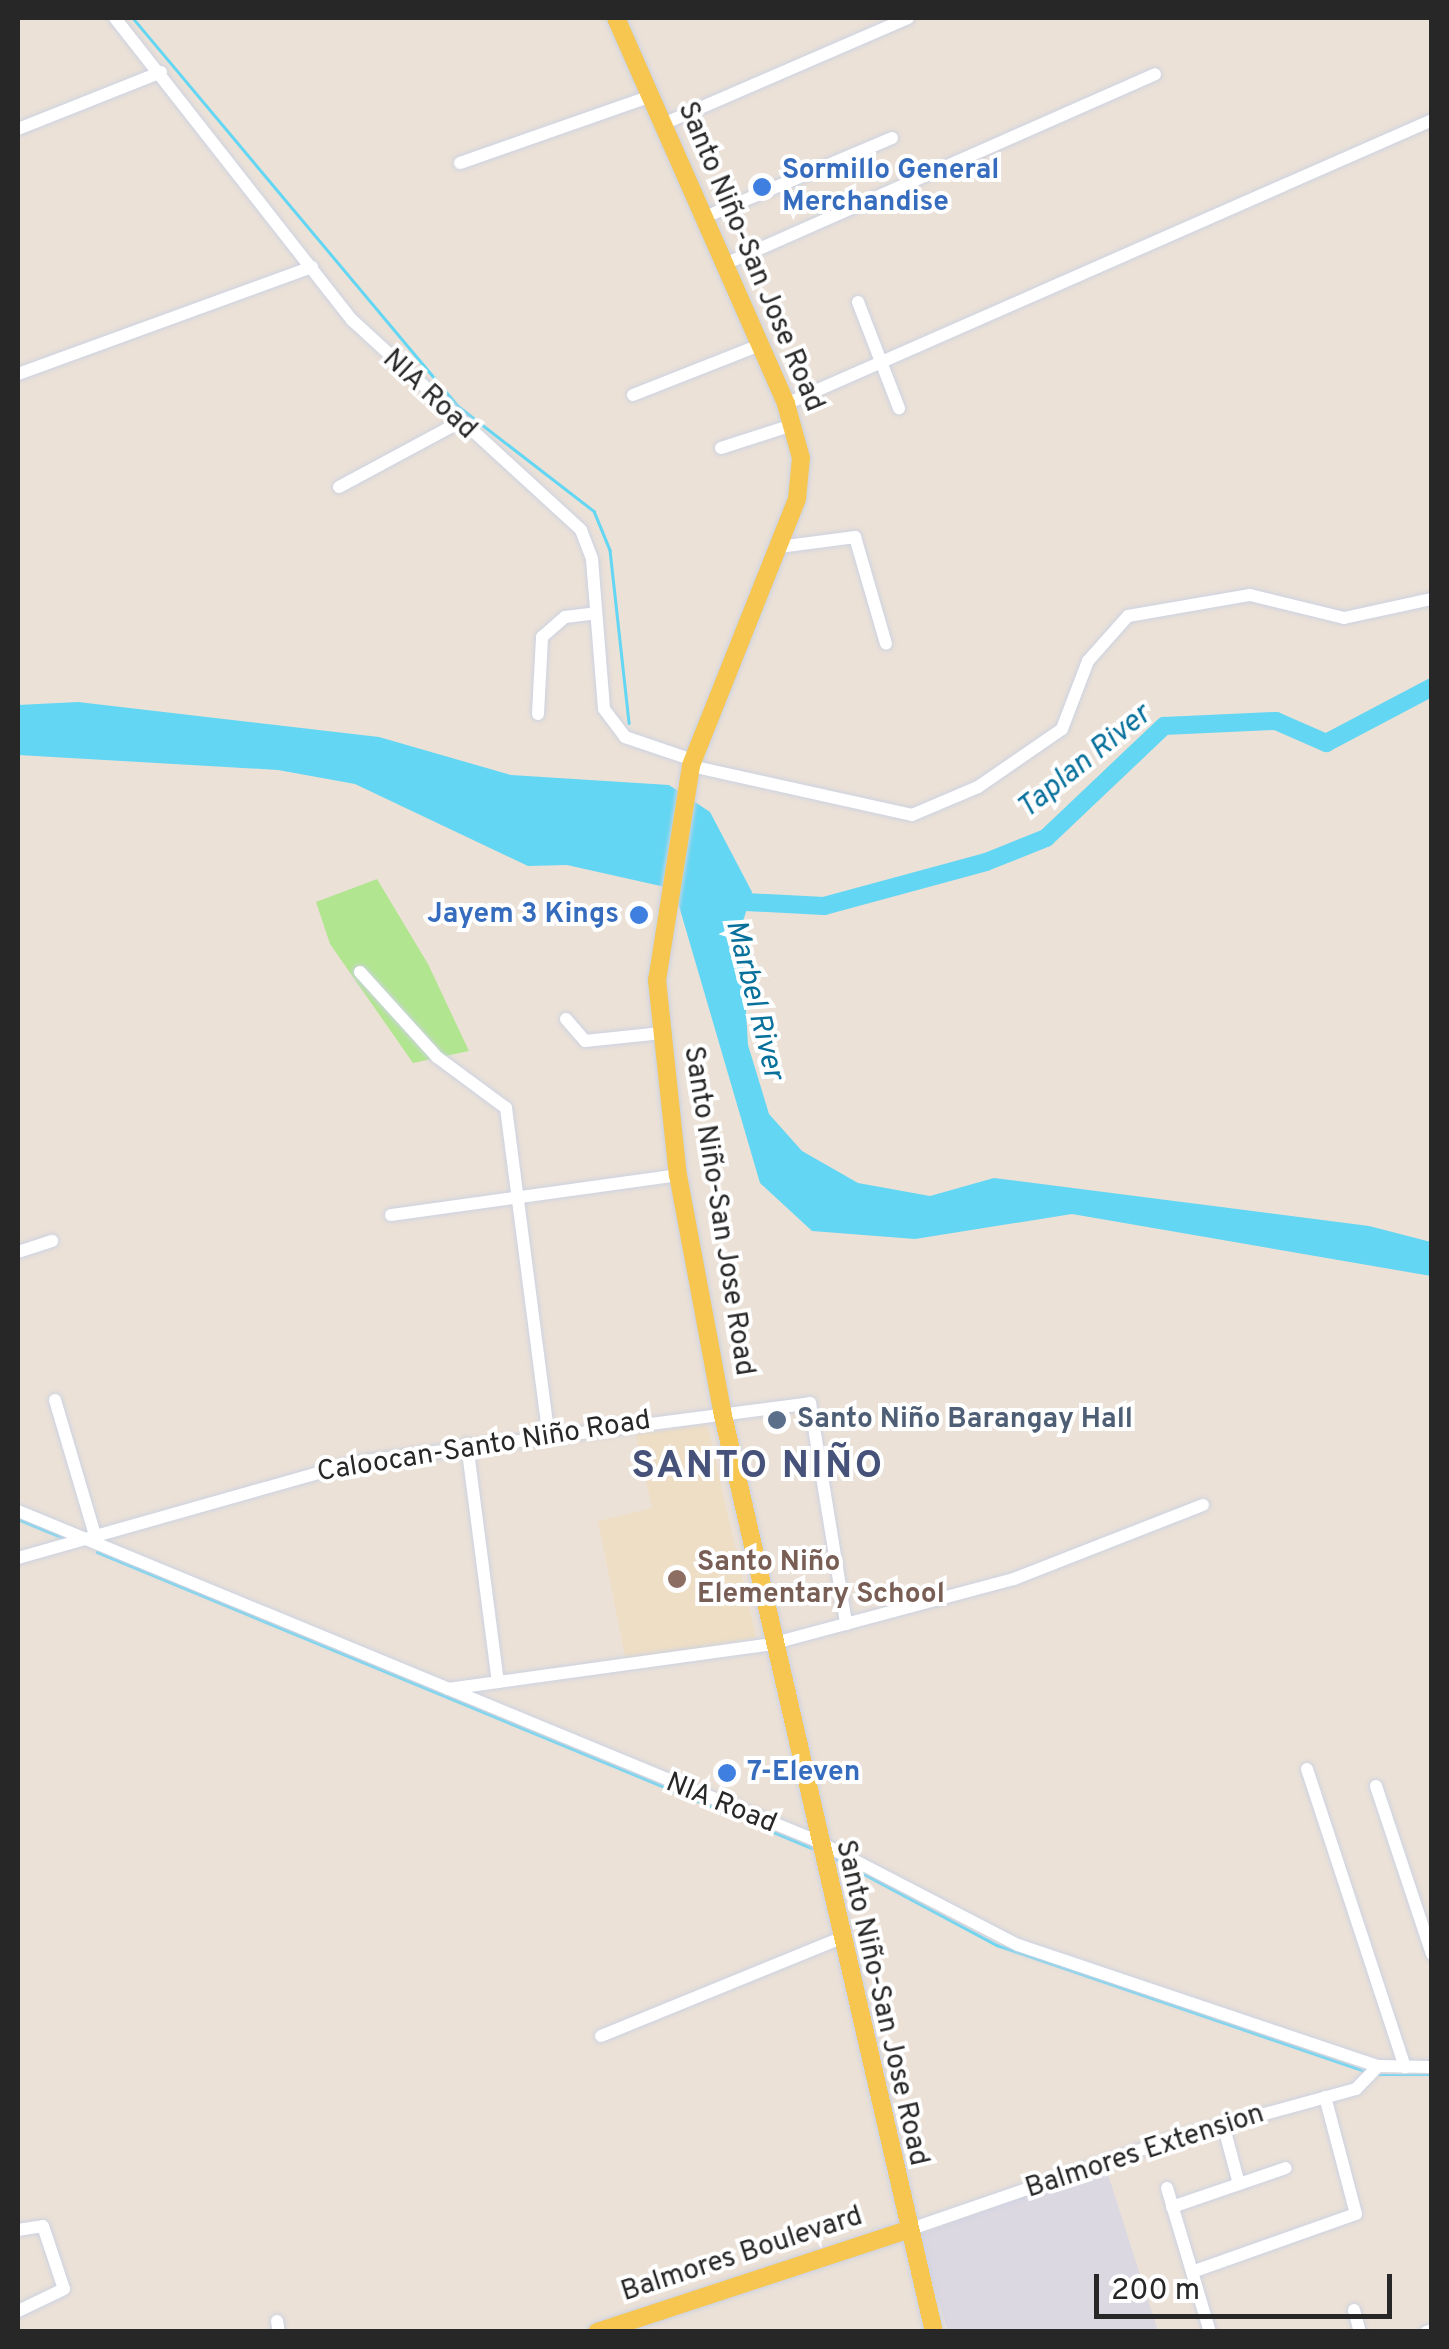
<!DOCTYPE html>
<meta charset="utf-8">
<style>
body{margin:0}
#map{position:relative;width:1449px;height:2349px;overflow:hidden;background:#ebe1d7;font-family:Overpass,sans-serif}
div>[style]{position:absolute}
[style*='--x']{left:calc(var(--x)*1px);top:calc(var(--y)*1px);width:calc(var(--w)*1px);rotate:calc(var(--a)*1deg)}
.industrial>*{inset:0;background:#dbd8e2}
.education>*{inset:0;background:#eedec5}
.green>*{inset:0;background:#b2e590}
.water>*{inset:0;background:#63d6f3}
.stream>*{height:2.5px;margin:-1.25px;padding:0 1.25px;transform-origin:1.25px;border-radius:1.25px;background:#63d6f3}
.river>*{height:18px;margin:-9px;padding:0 9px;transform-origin:9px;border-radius:9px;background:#63d6f3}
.roads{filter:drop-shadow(0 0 2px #ccd2e1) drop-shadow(0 0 2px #ccd2e1)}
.minor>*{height:12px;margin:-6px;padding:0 6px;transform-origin:6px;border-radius:6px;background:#fff}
.major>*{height:18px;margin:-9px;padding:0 9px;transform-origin:9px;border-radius:9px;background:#f6c650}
.dots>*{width:28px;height:28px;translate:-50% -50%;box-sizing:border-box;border:5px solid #fff;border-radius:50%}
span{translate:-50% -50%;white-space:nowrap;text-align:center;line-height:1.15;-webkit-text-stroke:8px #fff;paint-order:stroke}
.shop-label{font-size:28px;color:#366cbe;font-weight:700}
.left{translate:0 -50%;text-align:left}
.right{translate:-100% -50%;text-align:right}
.street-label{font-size:28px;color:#272727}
.service-label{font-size:28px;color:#4e5e75;font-weight:700}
.education-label{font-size:28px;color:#785e54;font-weight:700}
.water-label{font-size:30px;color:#07709b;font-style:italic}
.district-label{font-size:38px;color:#465279;font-weight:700;letter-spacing:2.5px}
.frame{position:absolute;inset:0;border:20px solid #272727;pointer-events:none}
.scale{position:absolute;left:1094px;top:2274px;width:298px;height:45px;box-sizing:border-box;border:5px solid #272727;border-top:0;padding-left:12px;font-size:30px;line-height:35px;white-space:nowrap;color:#272727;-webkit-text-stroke:8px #fff;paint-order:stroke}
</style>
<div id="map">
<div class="industrial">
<i style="clip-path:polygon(1106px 2168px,1158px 2331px,948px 2331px,918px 2235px)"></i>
</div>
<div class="education">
<i style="clip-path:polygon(707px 1424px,756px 1638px,626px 1661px,598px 1521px,652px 1508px,636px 1434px)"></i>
</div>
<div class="green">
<i style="clip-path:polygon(377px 879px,428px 964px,469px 1051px,413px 1063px,330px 944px,316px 902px)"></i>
</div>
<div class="water">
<i style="clip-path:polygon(78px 702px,379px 737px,511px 775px,669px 785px,710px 812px,752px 892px,741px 928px,748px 1045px,769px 1114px,802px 1151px,858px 1183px,930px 1196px,994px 1178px,1369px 1226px,1431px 1242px,1431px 1276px,1072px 1214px,915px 1239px,812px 1231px,760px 1183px,674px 889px,567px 865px,528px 866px,355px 784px,278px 770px,18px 755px,18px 705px)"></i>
</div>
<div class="stream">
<i style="--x:133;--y:18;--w:506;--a:50.05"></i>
<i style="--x:458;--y:406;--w:172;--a:37.7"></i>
<i style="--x:594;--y:511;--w:42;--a:67.7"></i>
<i style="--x:610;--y:550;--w:174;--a:83.7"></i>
<i style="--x:18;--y:1519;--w:52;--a:22.6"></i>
<i style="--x:97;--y:1552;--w:774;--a:22.49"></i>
<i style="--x:834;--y:1858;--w:185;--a:28.1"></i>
<i style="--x:997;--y:1945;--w:391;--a:18.9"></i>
<i style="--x:1379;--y:2075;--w:53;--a:0"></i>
</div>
<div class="river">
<i style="--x:727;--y:901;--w:97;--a:3"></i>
<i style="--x:824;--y:906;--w:168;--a:-15.2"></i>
<i style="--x:986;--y:862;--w:65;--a:-21.8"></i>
<i style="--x:1046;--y:838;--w:163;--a:-43.5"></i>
<i style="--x:1164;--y:726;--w:112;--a:-2.6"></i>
<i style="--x:1276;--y:721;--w:55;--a:23.7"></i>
<i style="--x:1326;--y:743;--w:120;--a:-27.8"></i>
</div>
<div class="roads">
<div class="minor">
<i style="--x:115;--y:18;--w:384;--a:51.9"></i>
<i style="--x:352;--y:320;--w:311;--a:42.5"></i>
<i style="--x:581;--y:530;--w:31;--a:69"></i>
<i style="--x:592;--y:559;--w:150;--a:85.4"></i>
<i style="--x:604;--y:709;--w:35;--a:53"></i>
<i style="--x:625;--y:737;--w:72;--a:18.7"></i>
<i style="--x:663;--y:124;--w:267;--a:-23.4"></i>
<i style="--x:18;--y:129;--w:154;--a:-21.7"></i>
<i style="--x:460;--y:163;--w:202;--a:-19.3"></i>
<i style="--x:705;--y:217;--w:203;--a:-22.9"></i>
<i style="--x:725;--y:264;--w:470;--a:-23.8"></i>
<i style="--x:858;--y:302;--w:114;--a:68.9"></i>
<i style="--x:18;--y:374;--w:313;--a:-20"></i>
<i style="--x:633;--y:395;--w:136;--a:-21.5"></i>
<i style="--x:786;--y:404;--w:706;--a:-23.73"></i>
<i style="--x:721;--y:448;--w:75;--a:-17.9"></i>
<i style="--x:339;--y:487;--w:133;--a:-28.3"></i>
<i style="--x:779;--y:547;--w:77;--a:-7.5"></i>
<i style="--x:855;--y:537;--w:111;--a:73.8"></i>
<i style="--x:538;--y:714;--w:77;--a:-87"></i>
<i style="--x:542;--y:637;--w:30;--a:-41"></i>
<i style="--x:565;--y:617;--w:31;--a:-7"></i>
<i style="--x:691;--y:766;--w:226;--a:12.5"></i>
<i style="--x:912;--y:815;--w:72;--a:-23"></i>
<i style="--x:978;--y:787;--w:102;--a:-34.6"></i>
<i style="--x:1062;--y:729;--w:73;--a:-69.1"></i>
<i style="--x:1088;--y:661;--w:60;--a:-48.4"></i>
<i style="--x:1128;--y:616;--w:124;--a:-9.8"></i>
<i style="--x:1250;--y:595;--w:97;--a:13.7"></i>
<i style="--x:1344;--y:618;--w:90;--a:-12.2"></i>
<i style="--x:360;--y:972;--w:115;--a:47.8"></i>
<i style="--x:437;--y:1057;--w:86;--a:36.5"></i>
<i style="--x:506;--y:1108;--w:328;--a:82.6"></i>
<i style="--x:566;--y:1019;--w:29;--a:49"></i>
<i style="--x:585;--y:1041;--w:77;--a:-5.9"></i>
<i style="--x:391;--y:1215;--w:290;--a:-7.9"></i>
<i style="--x:18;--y:1252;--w:36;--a:-18"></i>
<i style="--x:55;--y:1400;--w:141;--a:73.5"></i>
<i style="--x:467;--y:1444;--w:240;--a:82.6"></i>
<i style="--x:18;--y:1511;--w:864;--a:22.44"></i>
<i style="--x:817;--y:1841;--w:226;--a:27.4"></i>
<i style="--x:1018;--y:1945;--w:380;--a:18.6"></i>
<i style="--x:1378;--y:2066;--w:54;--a:1.1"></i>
<i style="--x:18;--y:1558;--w:353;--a:-15.8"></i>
<i style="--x:358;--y:1462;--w:456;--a:-7.4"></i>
<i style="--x:810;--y:1403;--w:224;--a:80.7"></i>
<i style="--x:448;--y:1689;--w:326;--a:-7.9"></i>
<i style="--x:771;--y:1644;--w:252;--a:-15"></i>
<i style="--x:1014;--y:1579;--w:203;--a:-21.4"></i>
<i style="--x:1307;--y:1769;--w:314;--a:71.8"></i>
<i style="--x:1376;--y:1786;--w:177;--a:71.6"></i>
<i style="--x:601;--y:2036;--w:257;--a:-22.2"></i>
<i style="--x:1223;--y:2124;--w:62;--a:75.1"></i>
<i style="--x:1167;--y:2188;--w:150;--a:73.4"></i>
<i style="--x:1172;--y:2207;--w:120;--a:-18.9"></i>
<i style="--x:18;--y:2230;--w:25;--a:-9"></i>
<i style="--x:43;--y:2226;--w:66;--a:71.6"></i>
<i style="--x:64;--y:2289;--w:51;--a:154.4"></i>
<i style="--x:905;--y:2231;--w:276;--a:-19"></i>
<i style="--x:1166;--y:2141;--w:197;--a:-15.3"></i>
<i style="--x:1356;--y:2089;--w:32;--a:-46"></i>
<i style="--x:1192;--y:2272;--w:174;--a:-19.5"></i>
<i style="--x:1356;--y:2214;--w:121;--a:-104.8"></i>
<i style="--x:1354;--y:2310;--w:23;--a:75"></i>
<i style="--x:277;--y:2321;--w:11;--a:80"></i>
<i style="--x:1426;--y:2332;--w:6;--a:-18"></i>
</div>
<div class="major">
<i style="--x:616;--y:18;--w:422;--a:66.2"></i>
<i style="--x:786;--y:404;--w:56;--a:74.5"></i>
<i style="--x:801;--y:458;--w:41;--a:95.6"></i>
<i style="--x:797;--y:499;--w:287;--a:111.7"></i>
<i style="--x:691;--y:766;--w:217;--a:99"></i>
<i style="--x:657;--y:980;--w:196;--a:83.9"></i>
<i style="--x:678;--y:1175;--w:240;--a:79.4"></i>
<i style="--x:722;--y:1411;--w:945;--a:77.04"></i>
<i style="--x:597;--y:2332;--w:324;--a:-18.2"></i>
</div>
</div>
<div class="dots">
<i style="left:762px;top:187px;background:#3f7fe0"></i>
<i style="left:639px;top:915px;background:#3f7fe0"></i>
<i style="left:777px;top:1420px;background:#5c6f8a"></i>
<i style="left:677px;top:1579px;background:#8d6e63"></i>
<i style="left:727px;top:1773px;background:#3f7fe0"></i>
</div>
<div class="shop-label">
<span class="left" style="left:782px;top:187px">Sormillo General<br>Merchandise</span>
<span class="right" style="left:619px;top:915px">Jayem 3 Kings</span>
<span class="left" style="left:747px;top:1773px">7-Eleven</span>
</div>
<div class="street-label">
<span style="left:750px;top:257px;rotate:67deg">Santo Niño-San Jose Road</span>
<span style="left:429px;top:395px;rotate:43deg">NIA Road</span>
<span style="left:718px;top:1211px;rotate:81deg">Santo Niño-San Jose Road</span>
<span style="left:484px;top:1447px;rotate:-9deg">Caloocan-Santo Niño Road</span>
<span style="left:721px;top:1804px;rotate:22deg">NIA Road</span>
<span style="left:881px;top:2003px;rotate:77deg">Santo Niño-San Jose Road</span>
<span style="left:1145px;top:2152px;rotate:-18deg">Balmores Extension</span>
<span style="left:742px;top:2255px;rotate:-18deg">Balmores Boulevard</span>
</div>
<div class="service-label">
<span class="left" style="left:797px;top:1420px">Santo Niño Barangay Hall</span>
</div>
<div class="education-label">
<span class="left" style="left:697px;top:1579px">Santo Niño<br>Elementary School</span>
</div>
<div class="water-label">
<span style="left:1085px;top:763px;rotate:-39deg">Taplan River</span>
<span style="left:753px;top:1000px;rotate:76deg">Marbel River</span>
</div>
<div class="district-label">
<span style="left:758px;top:1468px">SANTO NIÑO</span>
</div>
<div class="frame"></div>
<div class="scale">200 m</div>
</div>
